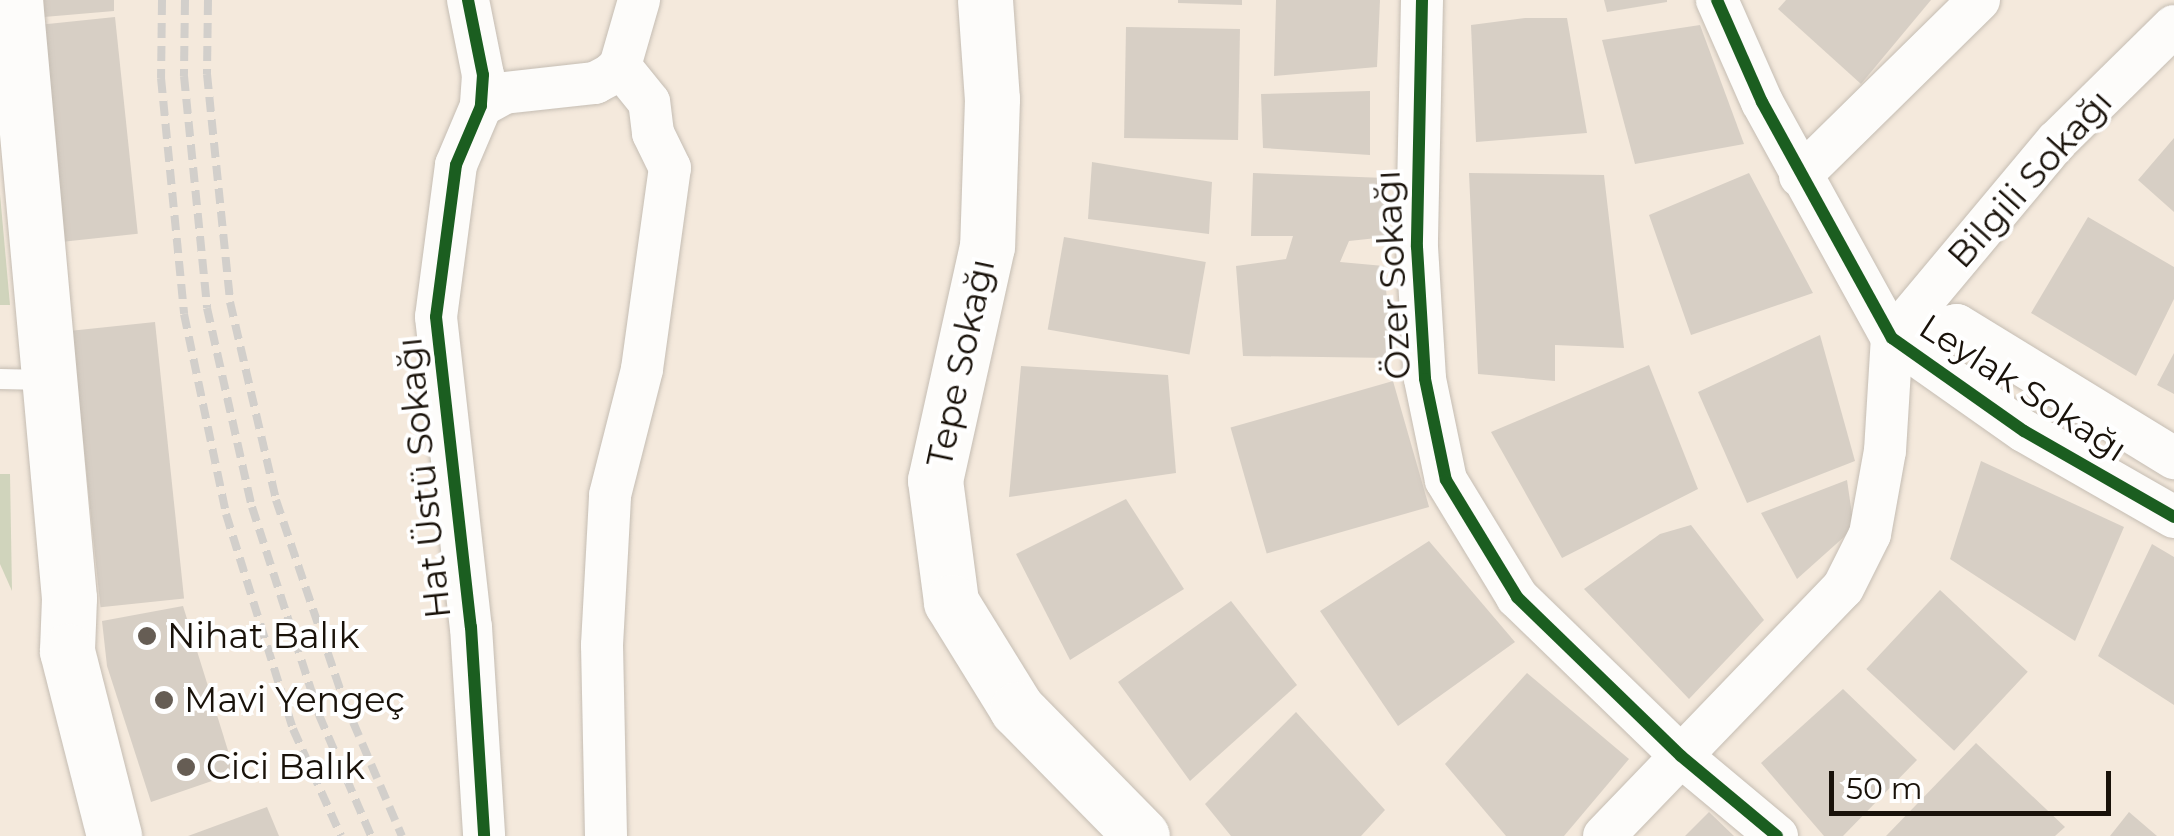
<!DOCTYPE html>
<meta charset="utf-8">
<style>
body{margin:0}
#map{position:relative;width:2174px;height:836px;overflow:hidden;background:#f4e9dc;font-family:Montserrat,sans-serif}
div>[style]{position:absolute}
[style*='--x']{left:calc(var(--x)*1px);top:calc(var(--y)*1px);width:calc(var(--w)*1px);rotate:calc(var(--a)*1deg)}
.green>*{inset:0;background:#d0d4bc}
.building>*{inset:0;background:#d7cfc5;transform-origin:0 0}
.roads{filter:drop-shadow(0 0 2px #c5bdb3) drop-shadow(0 0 2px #c5bdb3)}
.service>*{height:20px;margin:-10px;padding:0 10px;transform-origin:10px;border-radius:10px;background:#fdfcfa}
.minor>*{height:42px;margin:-21px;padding:0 21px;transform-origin:21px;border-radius:21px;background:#fdfcfa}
.secondary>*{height:55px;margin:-27.5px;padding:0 27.5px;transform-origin:27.5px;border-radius:27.5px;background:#fdfcfa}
.rail>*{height:8px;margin-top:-4px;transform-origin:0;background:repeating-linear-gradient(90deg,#d2cfcb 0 15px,transparent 0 23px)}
.cycleway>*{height:12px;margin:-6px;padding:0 6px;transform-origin:6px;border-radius:6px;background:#1b5e20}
.dots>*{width:28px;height:28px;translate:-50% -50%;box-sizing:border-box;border:5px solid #fff;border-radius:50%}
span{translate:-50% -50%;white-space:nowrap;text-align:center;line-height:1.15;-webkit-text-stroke:8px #fff;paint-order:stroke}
.street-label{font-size:35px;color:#19120a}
.poi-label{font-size:35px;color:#19120a}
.left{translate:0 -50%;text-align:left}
.scale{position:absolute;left:1829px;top:771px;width:282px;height:45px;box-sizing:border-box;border:5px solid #19120a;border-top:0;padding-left:12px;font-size:30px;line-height:35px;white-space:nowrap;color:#19120a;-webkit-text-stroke:8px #fff;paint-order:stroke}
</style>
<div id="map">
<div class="green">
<i style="clip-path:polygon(0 194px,10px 305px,0 305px)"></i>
<i style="clip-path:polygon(0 474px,10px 474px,12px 591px,0 564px)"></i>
</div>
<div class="building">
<i style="clip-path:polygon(44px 0,114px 0,114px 11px,44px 17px)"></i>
<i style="clip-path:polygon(1178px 0,1242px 0,1242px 5px,1178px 3px)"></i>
<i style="clip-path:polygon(1276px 0,1380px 0,1377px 67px,1274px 76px)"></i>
<i style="clip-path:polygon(1604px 0,1667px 0,1667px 2px,1607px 12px)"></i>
<i style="clip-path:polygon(1786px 0,1931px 0,1861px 84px,1778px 9px)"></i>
<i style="left:115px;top:17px;width:218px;height:75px;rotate:84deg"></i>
<i style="clip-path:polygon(1525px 18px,1567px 18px,1587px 133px,1476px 142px,1471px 25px)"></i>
<i style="clip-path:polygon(1700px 25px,1744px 144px,1635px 164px,1602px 40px)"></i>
<i style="left:1126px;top:27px;width:114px;height:111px;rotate:1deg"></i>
<i style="clip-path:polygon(1370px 91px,1370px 155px,1263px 148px,1261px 94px)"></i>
<i style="clip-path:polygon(2174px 138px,2174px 212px,2138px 180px)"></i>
<i style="clip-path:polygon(1092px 162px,1212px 182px,1209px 234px,1088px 219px)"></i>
<i style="clip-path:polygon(1253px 173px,1386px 178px,1386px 237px,1349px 241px,1340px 262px,1384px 266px,1392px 358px,1243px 356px,1236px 266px,1286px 259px,1293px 236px,1251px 236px)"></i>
<i style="clip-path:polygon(1469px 173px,1604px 175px,1624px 348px,1555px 345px,1555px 381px,1478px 374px)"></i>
<i style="clip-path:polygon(1749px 173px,1813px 293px,1691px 335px,1649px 215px)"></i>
<i style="clip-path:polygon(2088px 217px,2174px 267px,2174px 299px,2136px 376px,2031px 313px)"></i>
<i style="left:1064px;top:237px;width:144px;height:94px;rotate:10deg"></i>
<i style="left:155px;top:322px;width:278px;height:84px;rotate:84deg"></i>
<i style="clip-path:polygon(1820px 335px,1855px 461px,1747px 503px,1698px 392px)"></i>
<i style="clip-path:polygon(2174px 353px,2174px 394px,2157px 385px)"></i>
<i style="clip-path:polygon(1649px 365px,1698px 489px,1562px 558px,1491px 432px)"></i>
<i style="clip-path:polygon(1021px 366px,1168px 375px,1176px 473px,1009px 497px)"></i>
<i style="left:1393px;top:381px;width:131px;height:169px;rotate:74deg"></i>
<i style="clip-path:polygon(1981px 461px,2124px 527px,2075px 641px,1950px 559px)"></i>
<i style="clip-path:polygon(1847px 480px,1854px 528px,1797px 579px,1761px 513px)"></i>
<i style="clip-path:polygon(1126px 499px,1184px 589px,1070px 660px,1016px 554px)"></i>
<i style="clip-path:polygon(1691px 525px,1764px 620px,1689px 699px,1584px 589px,1660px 534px)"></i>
<i style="clip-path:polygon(1429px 541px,1515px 642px,1398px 726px,1320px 611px)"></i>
<i style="clip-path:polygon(2152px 544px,2174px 557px,2174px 705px,2098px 656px)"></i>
<i style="left:1940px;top:590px;width:120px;height:108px;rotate:43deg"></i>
<i style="clip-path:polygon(1231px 601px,1297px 685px,1190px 781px,1118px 682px)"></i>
<i style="clip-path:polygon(183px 606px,235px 773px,151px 802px,107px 666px,102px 621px)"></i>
<i style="clip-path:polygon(1527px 673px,1629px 759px,1564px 836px,1506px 836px,1445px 764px)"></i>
<i style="clip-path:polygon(1843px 689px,1917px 760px,1843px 836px,1824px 836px,1761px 763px)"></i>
<i style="clip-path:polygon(1296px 712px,1385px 810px,1361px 836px,1231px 836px,1205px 804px)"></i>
<i style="clip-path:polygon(1976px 743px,2065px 827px,2055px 836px,1886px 836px)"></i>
<i style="clip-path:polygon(267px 807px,279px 836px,188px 836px)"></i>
<i style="clip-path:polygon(1709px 812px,1734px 836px,1685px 836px)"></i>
<i style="clip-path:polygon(2129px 812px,2157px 836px,2110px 836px)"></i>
</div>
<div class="roads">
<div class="service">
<i style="--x:0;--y:379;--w:45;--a:1.3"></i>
</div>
<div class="minor">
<i style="--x:468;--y:0;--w:76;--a:78.7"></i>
<i style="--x:483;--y:75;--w:31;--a:94"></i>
<i style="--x:481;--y:106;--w:64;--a:113"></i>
<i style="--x:456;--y:165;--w:153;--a:97.5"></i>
<i style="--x:436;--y:317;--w:312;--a:83.6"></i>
<i style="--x:471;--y:627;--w:209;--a:86.4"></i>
<i style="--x:1422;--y:0;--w:247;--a:91.2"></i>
<i style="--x:1417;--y:247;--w:132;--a:86.5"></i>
<i style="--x:1425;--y:379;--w:103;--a:78.3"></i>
<i style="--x:1446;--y:480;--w:137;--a:58.7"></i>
<i style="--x:1517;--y:597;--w:228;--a:44.1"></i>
<i style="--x:1681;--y:756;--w:125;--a:39.8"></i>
<i style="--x:1717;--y:0;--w:111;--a:66.2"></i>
<i style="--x:1762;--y:102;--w:269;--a:61.2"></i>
<i style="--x:1892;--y:338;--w:161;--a:35.2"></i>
<i style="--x:2024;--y:431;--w:173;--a:29.8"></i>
<i style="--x:481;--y:106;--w:26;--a:-29"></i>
<i style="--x:504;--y:93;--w:92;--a:-6.3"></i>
<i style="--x:595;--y:83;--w:17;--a:-28"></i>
<i style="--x:610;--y:75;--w:13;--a:-42"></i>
<i style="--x:620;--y:66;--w:69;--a:-73.9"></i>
<i style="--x:1800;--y:176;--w:251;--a:-44.5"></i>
<i style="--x:1892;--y:338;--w:257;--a:-50.1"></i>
<i style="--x:2057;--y:141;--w:164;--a:-44.5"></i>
<i style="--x:1892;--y:338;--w:66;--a:-11.3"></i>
<i style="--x:1957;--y:325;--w:255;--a:31.5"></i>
<i style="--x:606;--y:836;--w:191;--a:-91.2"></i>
<i style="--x:602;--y:645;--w:150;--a:-86.9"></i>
<i style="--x:610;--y:495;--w:130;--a:-75.7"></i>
<i style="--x:642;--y:369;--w:203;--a:-82.1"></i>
<i style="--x:670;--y:168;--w:39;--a:-116"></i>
<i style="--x:653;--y:133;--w:31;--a:-97"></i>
<i style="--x:649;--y:102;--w:46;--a:-128.9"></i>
<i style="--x:1604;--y:836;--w:344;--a:-46.1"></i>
<i style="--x:1843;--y:588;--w:60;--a:-63.4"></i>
<i style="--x:1870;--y:534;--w:84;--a:-79.8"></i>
<i style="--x:1885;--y:451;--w:113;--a:-86.5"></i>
</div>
<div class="secondary">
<i style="--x:15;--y:0;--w:600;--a:84.84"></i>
<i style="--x:69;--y:598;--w:53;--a:92.2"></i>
<i style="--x:67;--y:651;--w:191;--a:75.7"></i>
<i style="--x:985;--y:0;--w:99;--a:86"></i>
<i style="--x:992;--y:99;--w:147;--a:91.9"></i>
<i style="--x:987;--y:246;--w:240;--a:102.5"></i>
<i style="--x:935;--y:480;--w:123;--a:82.5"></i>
<i style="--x:951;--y:602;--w:126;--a:58.3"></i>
<i style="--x:1017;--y:709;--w:178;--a:45.5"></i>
</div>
</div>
<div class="rail">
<i style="--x:162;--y:0;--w:78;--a:90.7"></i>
<i style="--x:161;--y:78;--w:237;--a:84.4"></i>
<i style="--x:184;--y:314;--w:204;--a:78.1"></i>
<i style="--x:226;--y:514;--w:225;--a:72.7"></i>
<i style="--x:293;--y:729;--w:117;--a:65.8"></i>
<i style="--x:185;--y:0;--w:76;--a:90.8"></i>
<i style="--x:184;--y:76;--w:233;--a:84.3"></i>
<i style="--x:207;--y:308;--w:204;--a:77.3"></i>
<i style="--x:252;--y:507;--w:219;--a:72.1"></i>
<i style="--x:319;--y:715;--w:132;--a:66.7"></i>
<i style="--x:208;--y:0;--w:74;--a:90.8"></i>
<i style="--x:207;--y:74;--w:229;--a:84.2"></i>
<i style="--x:230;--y:302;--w:203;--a:76.9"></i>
<i style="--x:276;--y:500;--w:212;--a:71.3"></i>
<i style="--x:344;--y:701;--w:147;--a:66.8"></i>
</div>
<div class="cycleway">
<i style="--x:468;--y:0;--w:76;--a:78.7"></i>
<i style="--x:483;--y:75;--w:31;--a:94"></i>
<i style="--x:481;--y:106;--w:64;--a:113"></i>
<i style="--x:456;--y:165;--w:153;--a:97.5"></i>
<i style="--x:436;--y:317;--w:312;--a:83.6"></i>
<i style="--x:471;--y:627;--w:209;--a:86.4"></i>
<i style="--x:1422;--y:0;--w:247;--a:91.2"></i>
<i style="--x:1417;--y:247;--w:132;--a:86.5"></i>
<i style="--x:1425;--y:379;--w:103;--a:78.3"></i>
<i style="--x:1446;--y:480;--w:137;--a:58.7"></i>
<i style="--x:1517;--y:597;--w:228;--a:44.1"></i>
<i style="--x:1681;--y:756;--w:125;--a:39.8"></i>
<i style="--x:1717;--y:0;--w:111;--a:66.2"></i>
<i style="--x:1762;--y:102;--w:269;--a:61.2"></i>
<i style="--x:1892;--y:338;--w:161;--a:35.2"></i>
<i style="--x:2024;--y:431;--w:173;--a:29.8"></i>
</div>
<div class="dots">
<i style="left:147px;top:636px;background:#665d54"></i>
<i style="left:164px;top:700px;background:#665d54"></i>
<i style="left:186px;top:767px;background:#665d54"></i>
</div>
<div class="street-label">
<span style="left:2030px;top:179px;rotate:-48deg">Bilgili Sokağı</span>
<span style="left:1393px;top:275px;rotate:-93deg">Özer Sokağı</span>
<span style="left:961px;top:363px;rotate:-78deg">Tepe Sokağı</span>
<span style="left:2023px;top:388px;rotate:33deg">Leylak Sokağı</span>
<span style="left:424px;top:478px;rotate:-96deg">Hat Üstü Sokağı</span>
</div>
<div class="poi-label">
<span class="left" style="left:167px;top:636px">Nihat Balık</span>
<span class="left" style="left:184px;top:700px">Mavi Yengeç</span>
<span class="left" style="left:206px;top:767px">Cici Balık</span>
</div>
<div class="scale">50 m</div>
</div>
